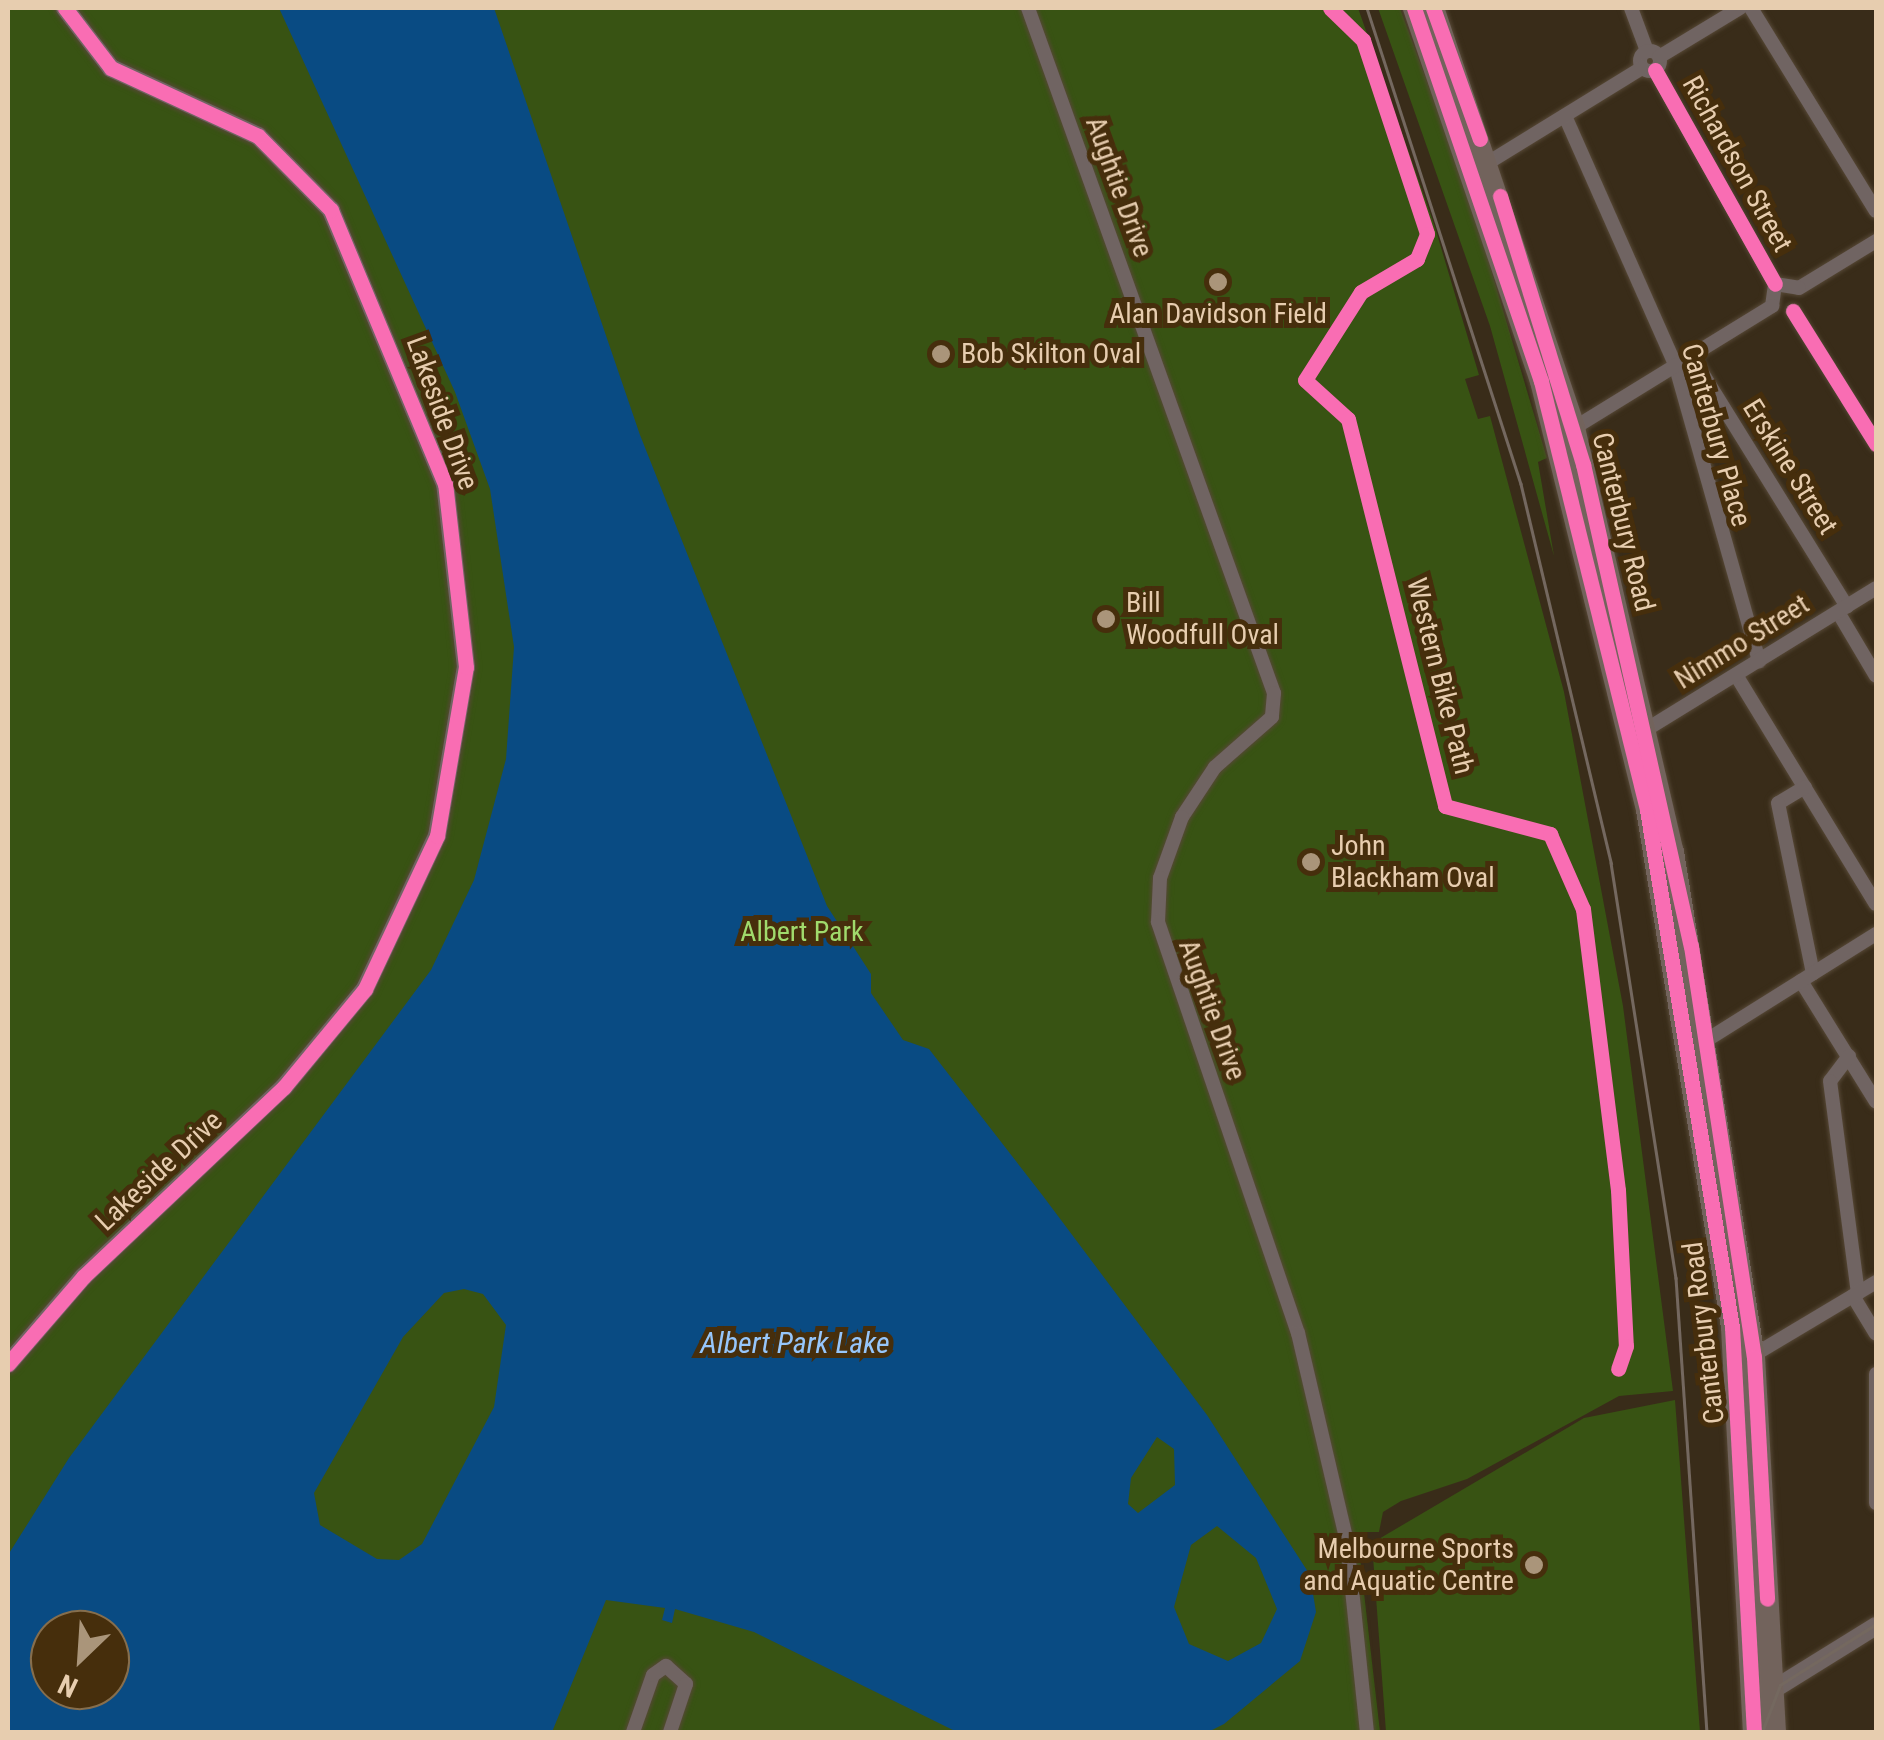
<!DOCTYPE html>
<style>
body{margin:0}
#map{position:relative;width:1884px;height:1740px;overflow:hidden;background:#392c19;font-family:"Roboto Condensed",sans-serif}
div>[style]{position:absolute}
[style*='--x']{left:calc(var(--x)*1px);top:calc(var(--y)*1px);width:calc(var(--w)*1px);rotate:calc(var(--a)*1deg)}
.green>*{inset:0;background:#385313}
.water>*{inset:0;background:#094b83}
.roads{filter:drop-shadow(0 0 2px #564836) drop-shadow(0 0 2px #564836)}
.minor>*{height:14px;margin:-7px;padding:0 7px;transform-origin:7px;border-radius:7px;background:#706462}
.minor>.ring{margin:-7px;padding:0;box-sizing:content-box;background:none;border:14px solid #706462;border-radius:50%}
.tertiary>*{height:18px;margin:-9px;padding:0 9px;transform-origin:9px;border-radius:9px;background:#706462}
.primary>*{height:22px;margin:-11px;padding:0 11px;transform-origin:11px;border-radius:11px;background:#72635c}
.tram>*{height:2.5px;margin:-1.25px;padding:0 1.25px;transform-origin:1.25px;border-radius:1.25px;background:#74685f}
.cycleway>*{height:15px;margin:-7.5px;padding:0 7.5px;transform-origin:7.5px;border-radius:7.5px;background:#f96db3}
.dots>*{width:28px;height:28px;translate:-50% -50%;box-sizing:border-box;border:5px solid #462e0c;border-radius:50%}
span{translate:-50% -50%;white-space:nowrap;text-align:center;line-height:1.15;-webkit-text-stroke:10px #462e0c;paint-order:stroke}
.street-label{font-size:28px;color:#e7cdaf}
.poi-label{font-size:28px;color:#e7cdaf}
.left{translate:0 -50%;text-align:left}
.right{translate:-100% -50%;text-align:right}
.park-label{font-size:28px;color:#a0da6c}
.water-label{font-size:30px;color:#96c6fb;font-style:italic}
.frame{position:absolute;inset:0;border:10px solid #e7cdaf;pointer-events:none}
.north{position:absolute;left:30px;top:1610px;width:100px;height:100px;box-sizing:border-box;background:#462e0c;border:2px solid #866e4d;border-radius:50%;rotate:205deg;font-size:28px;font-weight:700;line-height:40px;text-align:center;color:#e7cdaf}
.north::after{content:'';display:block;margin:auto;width:35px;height:45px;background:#aa957a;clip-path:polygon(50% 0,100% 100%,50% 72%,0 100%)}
</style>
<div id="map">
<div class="green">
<i style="clip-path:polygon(evenodd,8px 8px,1358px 8px,1434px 224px,1479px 375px,1465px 379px,1478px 419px,1490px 416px,1564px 692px,1623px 1006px,1673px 1391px,1619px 1396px,1467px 1479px,1401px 1501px,1383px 1512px,1379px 1532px,1357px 1532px,1380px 1732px,8px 1732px,8px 8px,50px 1630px,110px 1630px,110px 1690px,50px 1690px,50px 1630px)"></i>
<i style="clip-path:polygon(1378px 8px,1400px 8px,1470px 199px,1547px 458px,1538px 462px,1554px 556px,1490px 326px)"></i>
<i style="clip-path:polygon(1675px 1400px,1700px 1732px,1386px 1732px,1372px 1543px,1584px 1418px)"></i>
</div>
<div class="water">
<i style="clip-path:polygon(evenodd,279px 8px,494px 8px,640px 435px,827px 906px,871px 974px,871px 993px,903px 1040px,929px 1049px,1043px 1196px,1207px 1415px,1310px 1575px,1316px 1612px,1300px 1661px,1224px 1724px,1208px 1732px,957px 1732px,754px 1632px,675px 1609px,672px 1623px,662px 1620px,665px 1608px,606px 1600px,552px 1732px,8px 1732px,8px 1555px,69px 1458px,431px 970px,474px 880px,506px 759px,514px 647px,490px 489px,455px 392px,279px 8px,464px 1289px,483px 1294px,506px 1325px,494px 1407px,422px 1544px,399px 1560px,377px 1559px,320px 1525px,314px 1493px,403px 1337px,444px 1293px,464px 1289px,279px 8px,1157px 1437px,1174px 1449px,1175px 1485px,1138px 1513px,1128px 1504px,1131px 1478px,1157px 1437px,279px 8px,1217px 1526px,1256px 1558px,1277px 1609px,1261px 1643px,1228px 1661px,1189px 1644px,1174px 1607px,1191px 1545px,1217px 1526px,279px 8px,50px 1630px,110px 1630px,110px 1690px,50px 1690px,50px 1630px)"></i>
</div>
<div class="roads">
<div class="minor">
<i style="--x:1028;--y:8;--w:728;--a:70.25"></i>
<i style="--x:1274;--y:693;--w:24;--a:95"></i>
<i style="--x:1272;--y:717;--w:76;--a:138.7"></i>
<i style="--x:1215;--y:767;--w:60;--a:123.4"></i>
<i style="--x:1182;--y:817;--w:65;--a:109.8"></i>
<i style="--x:1160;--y:878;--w:44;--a:92.6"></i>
<i style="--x:1158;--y:922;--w:434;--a:71.2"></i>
<i style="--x:1298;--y:1333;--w:215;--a:76.8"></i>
<i style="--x:1347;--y:1542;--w:191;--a:84"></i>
<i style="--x:1631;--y:8;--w:46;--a:69.6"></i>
<i style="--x:1751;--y:8;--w:238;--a:58.4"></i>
<i class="ring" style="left:1640px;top:51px;width:6px;height:6px"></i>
<i style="--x:1659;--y:57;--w:95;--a:-31.2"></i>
<i style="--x:1655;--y:70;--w:245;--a:60.7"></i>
<i style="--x:1565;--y:116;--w:271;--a:66.1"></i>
<i style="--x:1675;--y:364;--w:309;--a:74.2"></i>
<i style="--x:1481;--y:167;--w:189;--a:-31.6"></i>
<i style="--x:1799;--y:288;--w:90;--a:-31.4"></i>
<i style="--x:1772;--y:306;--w:22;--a:-82"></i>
<i style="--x:1775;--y:284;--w:24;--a:9"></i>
<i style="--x:1793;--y:311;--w:157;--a:58"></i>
<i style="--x:1691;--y:355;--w:296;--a:58.2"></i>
<i style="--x:1574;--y:428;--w:233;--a:-31.6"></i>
<i style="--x:1838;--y:612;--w:74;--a:59.3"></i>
<i style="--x:1736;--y:675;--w:268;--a:58.6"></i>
<i style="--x:1639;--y:734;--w:278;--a:-31.6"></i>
<i style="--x:1805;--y:787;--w:31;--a:149"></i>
<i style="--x:1778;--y:803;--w:174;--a:78.4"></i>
<i style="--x:1801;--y:981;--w:142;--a:58.2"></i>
<i style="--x:1702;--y:1043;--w:205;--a:-32.1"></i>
<i style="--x:1849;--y:1056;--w:31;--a:127"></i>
<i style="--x:1830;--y:1081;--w:214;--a:82.5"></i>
<i style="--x:1853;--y:1296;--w:44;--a:58.8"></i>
<i style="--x:1749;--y:1358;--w:148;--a:-30.9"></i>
<i style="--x:1876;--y:1374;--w:129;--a:90"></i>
<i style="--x:633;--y:1732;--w:60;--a:-70.7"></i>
<i style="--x:653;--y:1675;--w:16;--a:-35"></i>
<i style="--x:666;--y:1666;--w:27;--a:42"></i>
<i style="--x:686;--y:1684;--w:51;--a:108.4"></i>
</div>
<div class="tertiary">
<i style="--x:8;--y:1364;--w:115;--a:-49.2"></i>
<i style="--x:83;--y:1277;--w:277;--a:-43.4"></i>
<i style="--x:284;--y:1087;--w:127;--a:-50.4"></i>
<i style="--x:365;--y:989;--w:169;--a:-64.8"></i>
<i style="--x:437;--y:836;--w:171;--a:-80.3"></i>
<i style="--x:466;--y:667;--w:184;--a:-96.5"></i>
<i style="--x:445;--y:484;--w:297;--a:-112.6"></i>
<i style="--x:331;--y:210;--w:104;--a:-134.6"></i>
<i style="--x:258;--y:136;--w:162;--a:-155.2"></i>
<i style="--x:111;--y:68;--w:76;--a:-127.5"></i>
<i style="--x:1763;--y:1696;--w:133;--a:-31.8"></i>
</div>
<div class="primary">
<i style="--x:1414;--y:8;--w:394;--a:71.2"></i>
<i style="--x:1541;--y:381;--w:442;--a:76.1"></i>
<i style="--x:1647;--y:810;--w:524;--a:80.66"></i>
<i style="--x:1732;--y:1327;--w:406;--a:86.9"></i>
<i style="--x:1433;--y:8;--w:443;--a:71.4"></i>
<i style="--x:1574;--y:428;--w:435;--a:76.9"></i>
<i style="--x:1673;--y:852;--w:511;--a:80.89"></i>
<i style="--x:1754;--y:1357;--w:376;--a:86.8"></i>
</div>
</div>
<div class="tram">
<i style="--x:1367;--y:8;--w:500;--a:72.07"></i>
<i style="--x:1521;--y:484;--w:390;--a:76.6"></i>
<i style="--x:1611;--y:863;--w:420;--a:81.1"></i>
<i style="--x:1676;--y:1278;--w:455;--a:86.1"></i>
<i style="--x:1762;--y:1732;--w:50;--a:-69"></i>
<i style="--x:1780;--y:1685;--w:114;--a:-32.4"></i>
</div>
<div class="cycleway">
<i style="--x:1330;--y:8;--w:46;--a:44.1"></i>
<i style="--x:1363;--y:40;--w:204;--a:71.7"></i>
<i style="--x:1427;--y:234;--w:27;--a:112"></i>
<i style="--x:1417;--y:259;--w:65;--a:149.5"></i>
<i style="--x:1361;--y:292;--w:104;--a:122.5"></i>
<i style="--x:1305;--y:380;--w:58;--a:42.2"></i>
<i style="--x:1348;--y:419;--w:399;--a:75.9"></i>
<i style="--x:1445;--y:806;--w:109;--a:14.9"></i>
<i style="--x:1550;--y:834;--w:82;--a:66.3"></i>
<i style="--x:1583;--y:909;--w:283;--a:82.9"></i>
<i style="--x:1618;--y:1190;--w:156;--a:87.1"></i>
<i style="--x:1626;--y:1346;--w:24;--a:109"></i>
<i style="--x:1414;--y:8;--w:394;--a:71.2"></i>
<i style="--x:1541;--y:381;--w:442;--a:76.1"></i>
<i style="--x:1647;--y:810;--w:524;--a:80.66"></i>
<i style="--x:1732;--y:1327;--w:406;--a:86.9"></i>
<i style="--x:1433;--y:8;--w:139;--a:70.3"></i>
<i style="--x:1655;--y:70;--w:245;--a:60.7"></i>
<i style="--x:1500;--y:196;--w:281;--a:72.8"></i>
<i style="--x:1583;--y:464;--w:494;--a:77.4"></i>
<i style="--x:1691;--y:946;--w:416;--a:81.3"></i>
<i style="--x:1754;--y:1357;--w:242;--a:86.9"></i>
<i style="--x:1793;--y:311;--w:157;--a:58"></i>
<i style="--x:8;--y:1364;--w:115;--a:-49.2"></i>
<i style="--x:83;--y:1277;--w:277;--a:-43.4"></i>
<i style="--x:284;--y:1087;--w:127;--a:-50.4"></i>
<i style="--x:365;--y:989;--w:169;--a:-64.8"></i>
<i style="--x:437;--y:836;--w:171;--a:-80.3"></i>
<i style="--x:466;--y:667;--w:184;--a:-96.5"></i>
<i style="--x:445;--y:484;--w:297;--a:-112.6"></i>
<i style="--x:331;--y:210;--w:104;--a:-134.6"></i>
<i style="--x:258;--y:136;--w:162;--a:-155.2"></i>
<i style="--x:111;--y:68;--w:76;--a:-127.5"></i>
</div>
<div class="dots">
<i style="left:1218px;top:282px;background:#aa957a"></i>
<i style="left:941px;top:354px;background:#aa957a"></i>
<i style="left:1106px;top:619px;background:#aa957a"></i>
<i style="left:1311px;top:862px;background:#aa957a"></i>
<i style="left:1534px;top:1565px;background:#aa957a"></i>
</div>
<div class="street-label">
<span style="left:1737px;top:164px;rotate:61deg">Richardson Street</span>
<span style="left:1119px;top:187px;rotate:70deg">Aughtie Drive</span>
<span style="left:442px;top:413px;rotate:70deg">Lakeside Drive</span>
<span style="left:1716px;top:435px;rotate:74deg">Canterbury Place</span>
<span style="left:1790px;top:467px;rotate:58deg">Erskine Street</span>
<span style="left:1623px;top:522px;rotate:76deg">Canterbury Road</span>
<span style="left:1742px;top:642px;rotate:-32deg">Nimmo Street</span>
<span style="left:1440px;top:676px;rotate:76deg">Western Bike Path</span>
<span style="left:1212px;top:1010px;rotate:70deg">Aughtie Drive</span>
<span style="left:159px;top:1171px;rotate:-43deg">Lakeside Drive</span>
<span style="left:1704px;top:1333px;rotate:-97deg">Canterbury Road</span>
</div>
<div class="poi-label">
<span style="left:1218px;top:314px">Alan Davidson Field</span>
<span class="left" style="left:961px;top:354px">Bob Skilton Oval</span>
<span class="left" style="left:1126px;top:619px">Bill<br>Woodfull Oval</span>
<span class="left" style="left:1331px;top:862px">John<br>Blackham Oval</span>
<span class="right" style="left:1514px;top:1565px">Melbourne Sports<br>and Aquatic Centre</span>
</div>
<div class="park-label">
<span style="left:802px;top:932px">Albert Park</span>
</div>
<div class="water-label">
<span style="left:795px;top:1343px">Albert Park Lake</span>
</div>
<div class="frame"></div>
<div class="north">N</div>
</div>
